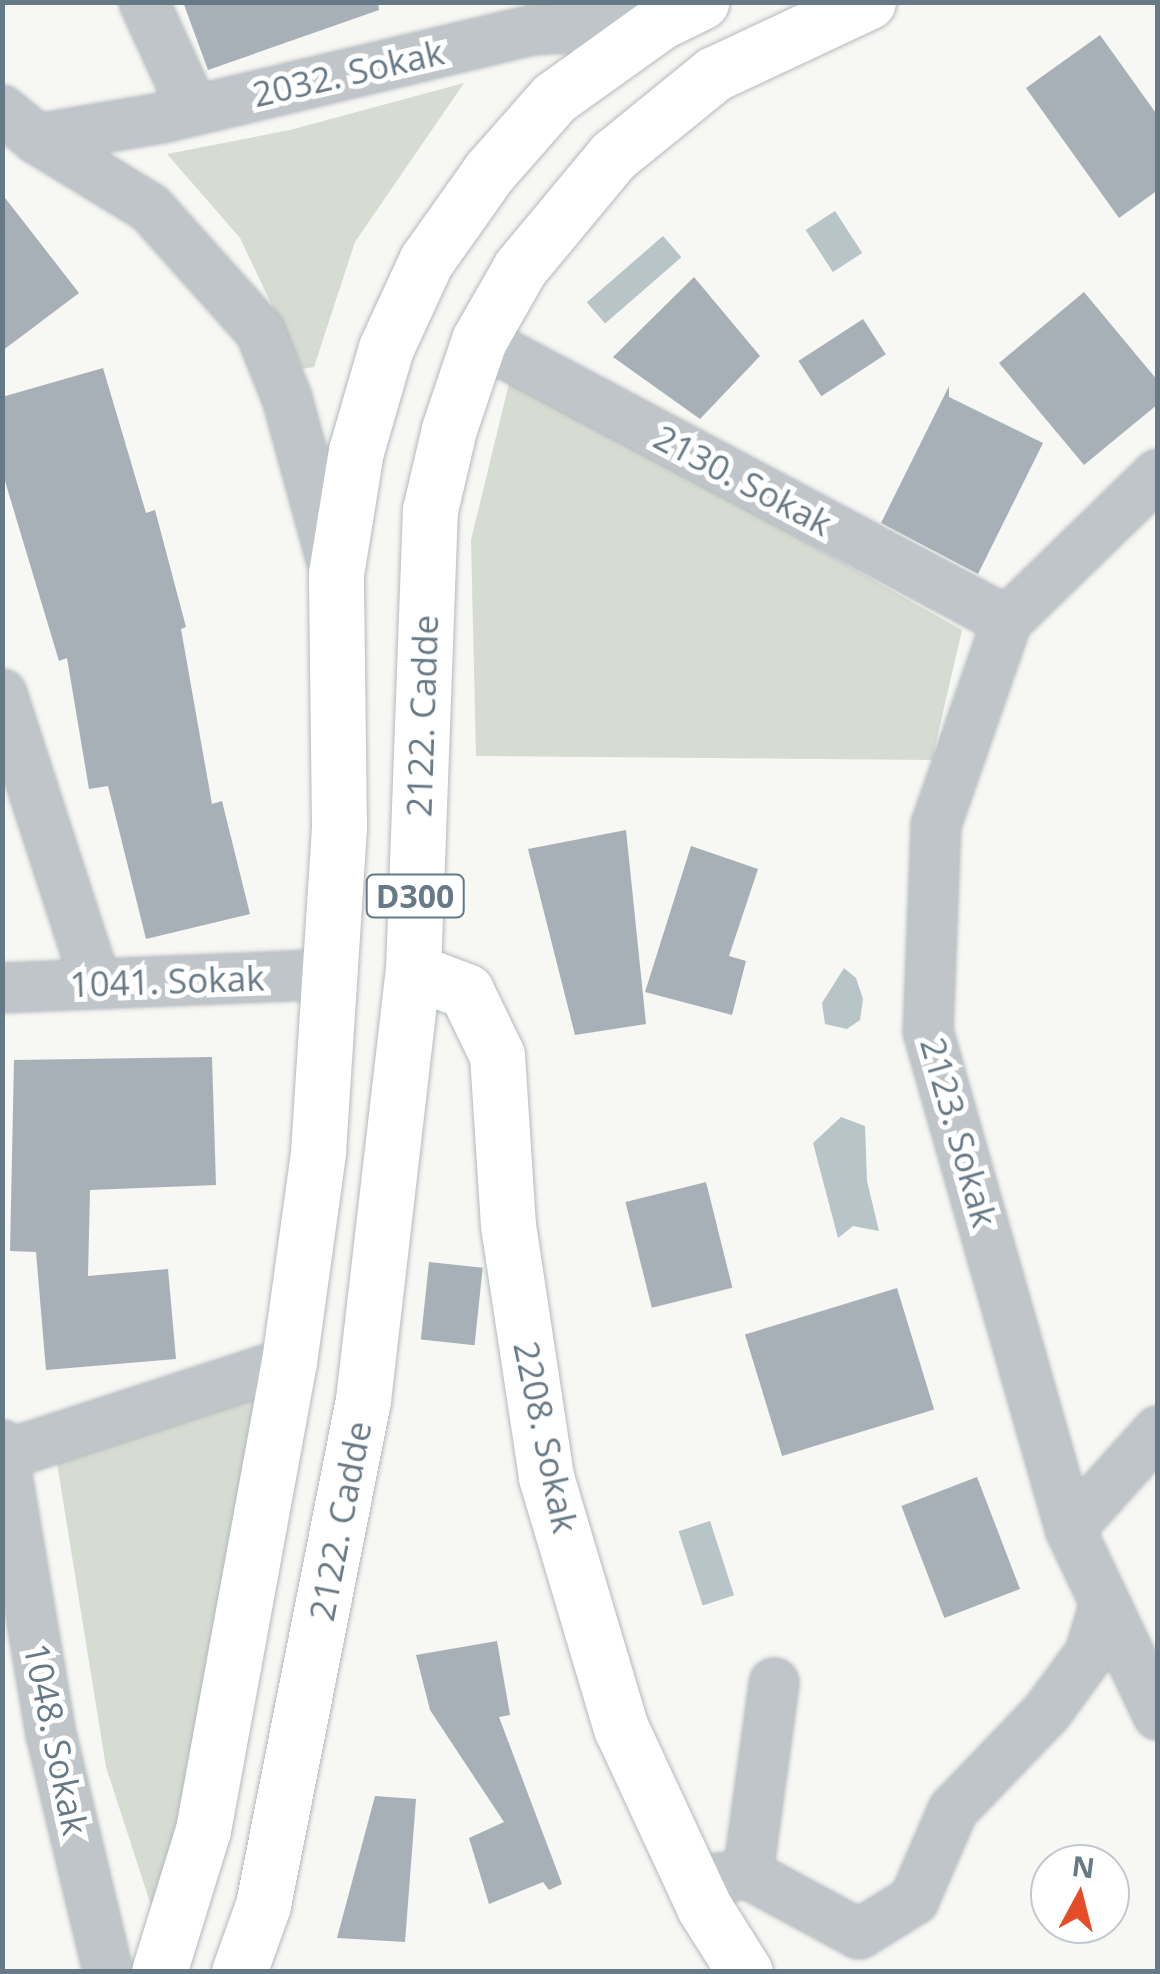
<!DOCTYPE html>
<style>
body{margin:0}
#map{position:relative;width:1160px;height:1974px;overflow:hidden;background:#f7f7f4;font-family:"Open Sans",sans-serif}
div>[style]{position:absolute}
[style*='--x']{left:calc(var(--x)*1px);top:calc(var(--y)*1px);width:calc(var(--w)*1px);rotate:calc(var(--a)*1deg)}
.green>*{inset:0;background:#d7dcd3}
.water>*{inset:0;background:#b7c4c8;transform-origin:0 0}
.building>*{inset:0;background:#a7b0b6;transform-origin:0 0}
.roads{filter:drop-shadow(0 0 2px #b3b9bd) drop-shadow(0 0 2px #b3b9bd)}
.street>*{height:48px;margin:-24px;padding:0 24px;transform-origin:24px;border-radius:24px;background:#c0c5c9}
.secondary>*{height:55px;margin:-27.5px;padding:0 27.5px;transform-origin:27.5px;border-radius:27.5px;background:#fff}
.highway>*{height:55px;margin:-27.5px;padding:0 27.5px;transform-origin:27.5px;border-radius:27.5px;background:#fff}
span{translate:-50% -50%;white-space:nowrap;text-align:center;line-height:1.15;-webkit-text-stroke:10px #fff;paint-order:stroke}
.shield-label span{padding:2px 8px;background:#fff;border:2px solid;border-radius:8px;-webkit-text-stroke-width:0}
.shield-label{font-size:32px;color:#667986;font-weight:700}
.street-label{font-size:35px;color:#667986}
.frame{position:absolute;inset:0;border:5px solid #667986;pointer-events:none}
.north{position:absolute;left:1030px;top:1844px;width:100px;height:100px;box-sizing:border-box;background:#fff;border:2px solid #c2c9cf;border-radius:50%;rotate:7deg;font-size:28px;font-weight:700;line-height:40px;text-align:center;color:#667986}
.north::after{content:'';display:block;margin:auto;width:35px;height:45px;background:#e54c27;clip-path:polygon(50% 0,100% 100%,50% 72%,0 100%)}
</style>
<div id="map">
<div class="green">
<i style="clip-path:polygon(464px 83px,355px 242px,314px 367px,302px 369px,240px 238px,167px 154px,290px 130px)"></i>
<i style="clip-path:polygon(511px 375px,962px 630px,932px 760px,476px 756px,471px 540px)"></i>
<i style="clip-path:polygon(258px 1395px,158px 1927px,106px 1767px,57px 1463px)"></i>
</div>
<div class="water">
<i style="left:835px;top:211px;width:50px;height:35px;rotate:57deg"></i>
<i style="left:663px;top:236px;width:28px;height:101px;rotate:49deg"></i>
<i style="clip-path:polygon(844px 968px,856px 978px,863px 999px,860px 1020px,847px 1029px,825px 1024px,822px 1003px)"></i>
<i style="clip-path:polygon(841px 1117px,865px 1126px,867px 1181px,879px 1231px,853px 1226px,838px 1238px,813px 1143px)"></i>
<i style="left:710px;top:1521px;width:78px;height:33px;rotate:72deg"></i>
</div>
<div class="building">
<i style="clip-path:polygon(183px 2px,378px 2px,379px 10px,208px 70px)"></i>
<i style="clip-path:polygon(1100px 35px,1158px 116px,1158px 190px,1119px 218px,1026px 88px)"></i>
<i style="clip-path:polygon(2px 194px,79px 293px,2px 351px)"></i>
<i style="clip-path:polygon(694px 277px,760px 356px,700px 419px,613px 357px)"></i>
<i style="clip-path:polygon(1084px 292px,1158px 381px,1158px 404px,1084px 465px,999px 363px)"></i>
<i style="left:863px;top:319px;width:42px;height:77px;rotate:57deg"></i>
<i style="clip-path:polygon(103px 368px,146px 513px,155px 510px,186px 627px,181px 629px,212px 804px,222px 801px,250px 914px,146px 939px,108px 786px,89px 789px,67px 658px,59px 661px,2px 471px,2px 397px)"></i>
<i style="clip-path:polygon(949px 386px,949px 397px,1043px 443px,978px 574px,881px 523px)"></i>
<i style="clip-path:polygon(626px 830px,646px 1024px,575px 1035px,528px 849px)"></i>
<i style="clip-path:polygon(691px 846px,758px 869px,729px 956px,746px 961px,732px 1015px,645px 992px)"></i>
<i style="clip-path:polygon(212px 1057px,216px 1185px,90px 1190px,88px 1276px,168px 1269px,176px 1359px,46px 1370px,36px 1252px,10px 1251px,14px 1060px)"></i>
<i style="left:706px;top:1182px;width:109px;height:83px;rotate:76deg"></i>
<i style="left:429px;top:1262px;width:54px;height:78px;rotate:6deg"></i>
<i style="left:897px;top:1288px;width:127px;height:159px;rotate:73deg"></i>
<i style="left:977px;top:1477px;width:120px;height:81px;rotate:69deg"></i>
<i style="clip-path:polygon(497px 1641px,510px 1715px,499px 1717px,562px 1884px,549px 1890px,543px 1882px,489px 1904px,469px 1838px,504px 1822px,430px 1710px,416px 1655px)"></i>
<i style="clip-path:polygon(375px 1796px,416px 1799px,405px 1942px,337px 1938px)"></i>
</div>
<div class="roads">
<div class="street">
<i style="--x:144;--y:2;--w:118;--a:65.4"></i>
<i style="--x:2;--y:110;--w:45;--a:39.6"></i>
<i style="--x:37;--y:139;--w:132;--a:31.4"></i>
<i style="--x:150;--y:208;--w:165;--a:48.2"></i>
<i style="--x:260;--y:331;--w:72;--a:68.1"></i>
<i style="--x:287;--y:398;--w:181;--a:74.7"></i>
<i style="--x:37;--y:139;--w:132;--a:-9.6"></i>
<i style="--x:167;--y:117;--w:376;--a:-13.4"></i>
<i style="--x:533;--y:30;--w:127;--a:-3.6"></i>
<i style="--x:479;--y:340;--w:598;--a:28.02"></i>
<i style="--x:1158;--y:474;--w:211;--a:135.8"></i>
<i style="--x:1007;--y:621;--w:216;--a:109.2"></i>
<i style="--x:936;--y:825;--w:206;--a:92.2"></i>
<i style="--x:928;--y:1031;--w:518;--a:74.08"></i>
<i style="--x:1070;--y:1529;--w:206;--a:64.7"></i>
<i style="--x:2;--y:694;--w:304;--a:72"></i>
<i style="--x:2;--y:988;--w:330;--a:-2.4"></i>
<i style="--x:2;--y:1445;--w:293;--a:80.4"></i>
<i style="--x:51;--y:1734;--w:245;--a:76.5"></i>
<i style="--x:2;--y:1456;--w:302;--a:-18.1"></i>
<i style="--x:1070;--y:1529;--w:132;--a:-48.1"></i>
<i style="--x:748;--y:1874;--w:126;--a:28.4"></i>
<i style="--x:859;--y:1934;--w:65;--a:-31.7"></i>
<i style="--x:914;--y:1900;--w:98;--a:-66.6"></i>
<i style="--x:953;--y:1810;--w:136;--a:-46.2"></i>
<i style="--x:1047;--y:1712;--w:73;--a:-53.9"></i>
<i style="--x:1090;--y:1653;--w:52;--a:-73.3"></i>
<i style="--x:719;--y:1878;--w:29;--a:-8"></i>
<i style="--x:748;--y:1874;--w:193;--a:-82.2"></i>
</div>
<div class="secondary">
<i style="--x:413;--y:971;--w:57;--a:20.7"></i>
<i style="--x:466;--y:991;--w:71;--a:64.2"></i>
<i style="--x:497;--y:1055;--w:170;--a:86.3"></i>
<i style="--x:508;--y:1225;--w:255;--a:81.4"></i>
<i style="--x:546;--y:1477;--w:262;--a:73.4"></i>
<i style="--x:621;--y:1728;--w:197;--a:65.1"></i>
<i style="--x:704;--y:1907;--w:77;--a:57.8"></i>
</div>
<div class="highway">
<i style="--x:159;--y:1972;--w:149;--a:-72.8"></i>
<i style="--x:203;--y:1830;--w:476;--a:-79.6"></i>
<i style="--x:289;--y:1362;--w:212;--a:-82.1"></i>
<i style="--x:318;--y:1152;--w:326;--a:-86.3"></i>
<i style="--x:339;--y:827;--w:253;--a:-90.7"></i>
<i style="--x:336;--y:574;--w:125;--a:-80.8"></i>
<i style="--x:356;--y:451;--w:107;--a:-73.8"></i>
<i style="--x:386;--y:348;--w:96;--a:-65.3"></i>
<i style="--x:426;--y:261;--w:109;--a:-54.7"></i>
<i style="--x:489;--y:172;--w:98;--a:-48.7"></i>
<i style="--x:554;--y:98;--w:130;--a:-35.6"></i>
<i style="--x:660;--y:22;--w:46;--a:-26"></i>
<i style="--x:239;--y:1972;--w:71;--a:-70.3"></i>
<i style="--x:263;--y:1905;--w:515;--a:-78.8"></i>
<i style="--x:363;--y:1400;--w:432;--a:-83.4"></i>
<i style="--x:413;--y:971;--w:461;--a:-87.9"></i>
<i style="--x:430;--y:510;--w:83;--a:-76.8"></i>
<i style="--x:449;--y:429;--w:94;--a:-71.4"></i>
<i style="--x:479;--y:340;--w:83;--a:-60.3"></i>
<i style="--x:520;--y:268;--w:146;--a:-50.3"></i>
<i style="--x:613;--y:156;--w:130;--a:-39.1"></i>
<i style="--x:714;--y:74;--w:170;--a:-25.1"></i>
</div>
</div>
<div class="shield-label">
<span style="left:415px;top:896px">D300</span>
</div>
<div class="street-label">
<span style="left:348px;top:73px;rotate:-13deg">2032. Sokak</span>
<span style="left:743px;top:480px;rotate:28deg">2130. Sokak</span>
<span style="left:422px;top:716px;rotate:-88deg">2122. Cadde</span>
<span style="left:167px;top:981px;rotate:-2deg">1041. Sokak</span>
<span style="left:959px;top:1132px;rotate:74deg">2123. Sokak</span>
<span style="left:546px;top:1437px;rotate:78deg">2208. Sokak</span>
<span style="left:340px;top:1521px;rotate:-79deg">2122. Cadde</span>
<span style="left:56px;top:1739px;rotate:78deg">1048. Sokak</span>
</div>
<div class="frame"></div>
<div class="north">N</div>
</div>
